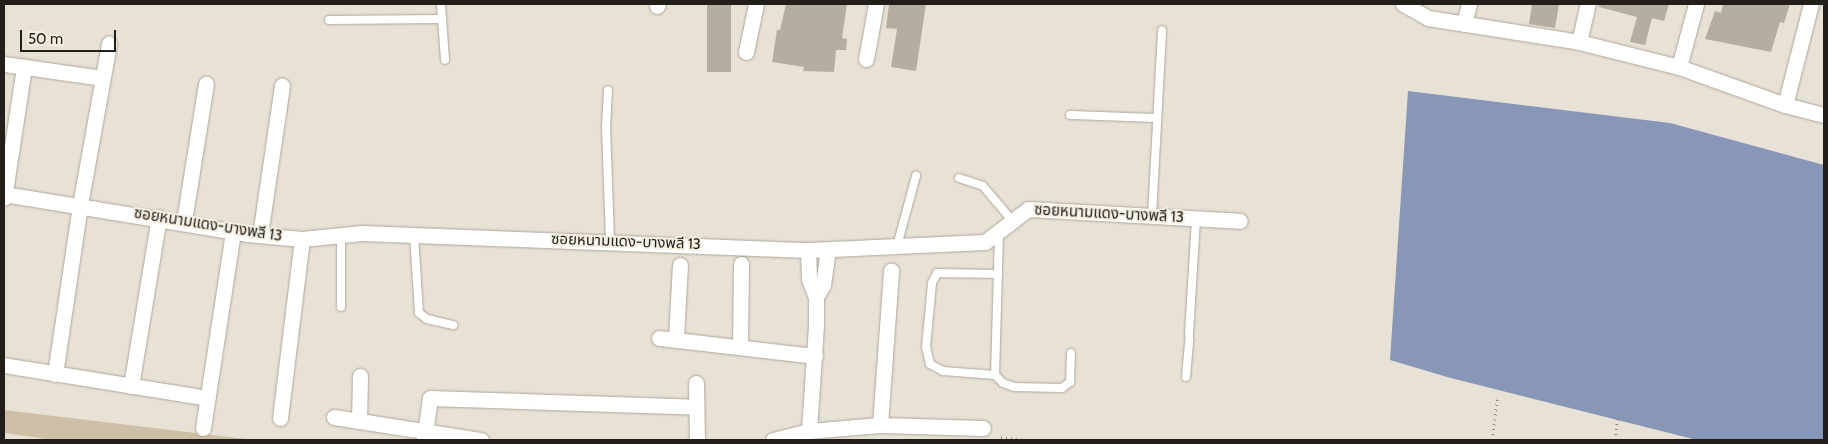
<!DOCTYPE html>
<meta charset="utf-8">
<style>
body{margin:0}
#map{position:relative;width:1828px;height:444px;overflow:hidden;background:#e8e1d5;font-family:Cabin,"Noto Sans Thai",sans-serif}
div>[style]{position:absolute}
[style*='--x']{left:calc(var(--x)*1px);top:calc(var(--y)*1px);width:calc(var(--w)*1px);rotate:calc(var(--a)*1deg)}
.green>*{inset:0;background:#cec0a6}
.water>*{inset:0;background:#8897b8}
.building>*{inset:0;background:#b4ada1;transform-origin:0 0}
.path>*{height:2.5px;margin-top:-1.25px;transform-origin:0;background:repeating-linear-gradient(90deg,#918c84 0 1px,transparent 0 5px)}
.roads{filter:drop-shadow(0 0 1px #aea79b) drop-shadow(0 0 1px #aea79b)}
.service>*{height:8px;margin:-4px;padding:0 4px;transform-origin:4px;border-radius:4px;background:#fff}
.minor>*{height:15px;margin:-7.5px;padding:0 7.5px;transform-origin:7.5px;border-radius:7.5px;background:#fff}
span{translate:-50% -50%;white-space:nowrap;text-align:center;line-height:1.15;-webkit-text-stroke:4px #f5eee2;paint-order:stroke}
.street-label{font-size:15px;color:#221f1b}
.frame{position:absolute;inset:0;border:5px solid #221f1b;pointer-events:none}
.scale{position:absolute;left:20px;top:30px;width:96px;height:22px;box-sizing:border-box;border:2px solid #221f1b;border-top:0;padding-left:6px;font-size:15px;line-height:18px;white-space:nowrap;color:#221f1b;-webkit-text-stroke:4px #f5eee2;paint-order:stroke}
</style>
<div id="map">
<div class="green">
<i style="clip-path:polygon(4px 410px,254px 440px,54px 440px,4px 433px)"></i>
</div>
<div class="water">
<i style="clip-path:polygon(1408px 91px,1670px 123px,1824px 165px,1824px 440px,1697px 440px,1447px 377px,1390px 360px)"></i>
</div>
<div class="building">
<i style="left:707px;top:4px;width:24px;height:68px"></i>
<i style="clip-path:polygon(786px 4px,847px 4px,842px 38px,847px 39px,846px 50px,836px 50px,834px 72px,803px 71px,804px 67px,772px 62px,777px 30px,780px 30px)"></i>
<i style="clip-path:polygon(889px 4px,926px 4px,916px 71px,891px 67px,897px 29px,886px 28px)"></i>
<i style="clip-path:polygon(1532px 4px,1559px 4px,1555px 28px,1529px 24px)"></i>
<i style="clip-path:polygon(1599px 4px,1669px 4px,1664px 21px,1652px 18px,1645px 45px,1630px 42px,1637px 17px,1599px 7px)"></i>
<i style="clip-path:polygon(1723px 4px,1790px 4px,1784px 23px,1780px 22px,1771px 52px,1705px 39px,1715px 11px,1721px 13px)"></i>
</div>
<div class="path">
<i style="--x:1001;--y:437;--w:21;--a:8"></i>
<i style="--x:1492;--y:440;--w:41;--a:-83"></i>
<i style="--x:1615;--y:440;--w:29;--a:-84"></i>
</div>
<div class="roads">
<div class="service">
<i style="--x:441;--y:4;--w:56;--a:85.9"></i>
<i style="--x:329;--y:20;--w:113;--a:-0.5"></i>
<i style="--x:608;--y:90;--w:36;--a:93"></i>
<i style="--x:606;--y:126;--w:115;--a:88"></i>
<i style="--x:1070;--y:115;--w:87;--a:2"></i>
<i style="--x:959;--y:178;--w:25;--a:18"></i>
<i style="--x:983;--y:186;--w:43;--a:49.7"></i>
<i style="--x:1152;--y:216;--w:186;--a:-86.9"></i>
<i style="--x:999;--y:233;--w:142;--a:91.6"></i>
<i style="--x:995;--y:375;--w:11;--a:45"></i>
<i style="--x:1003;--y:383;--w:12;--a:20"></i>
<i style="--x:1014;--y:387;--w:48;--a:1.2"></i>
<i style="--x:1062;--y:388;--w:10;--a:-37"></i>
<i style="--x:1070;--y:382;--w:29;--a:-88"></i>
<i style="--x:414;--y:235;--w:78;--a:86.3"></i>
<i style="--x:419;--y:313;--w:10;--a:37"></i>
<i style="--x:427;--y:319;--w:27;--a:13"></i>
<i style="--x:897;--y:246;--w:73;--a:-74.8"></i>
<i style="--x:341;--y:307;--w:73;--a:-90"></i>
<i style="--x:1189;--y:334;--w:115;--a:-86.5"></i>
<i style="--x:995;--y:375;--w:52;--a:-175.6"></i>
<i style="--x:943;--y:371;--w:15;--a:-152"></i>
<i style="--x:930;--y:364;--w:17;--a:-103"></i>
<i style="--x:926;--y:347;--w:64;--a:-84.6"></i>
<i style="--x:932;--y:283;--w:11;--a:-63"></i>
<i style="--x:937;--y:273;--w:61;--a:0.9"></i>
<i style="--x:1186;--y:377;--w:38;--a:-85"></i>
</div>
<div class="minor">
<i style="--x:1403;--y:4;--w:29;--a:29"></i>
<i style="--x:1428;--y:18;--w:153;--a:9"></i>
<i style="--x:1579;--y:42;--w:103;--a:14"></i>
<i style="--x:1679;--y:67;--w:113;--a:19.7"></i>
<i style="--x:1785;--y:105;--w:40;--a:14.4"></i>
<i style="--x:657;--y:6;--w:2;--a:-63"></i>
<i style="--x:1464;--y:24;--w:21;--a:-76"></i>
<i style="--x:1579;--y:42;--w:39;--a:-77"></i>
<i style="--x:746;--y:52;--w:49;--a:-78.2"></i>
<i style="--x:866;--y:59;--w:56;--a:-79.7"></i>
<i style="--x:4;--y:64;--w:99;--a:8.1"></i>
<i style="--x:1679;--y:67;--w:65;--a:-74.9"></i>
<i style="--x:1785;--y:105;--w:104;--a:-75.6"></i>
<i style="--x:4;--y:194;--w:246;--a:9.3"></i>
<i style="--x:247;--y:234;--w:55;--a:5.2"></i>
<i style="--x:302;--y:239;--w:60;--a:-5.7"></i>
<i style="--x:362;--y:233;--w:446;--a:2.2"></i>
<i style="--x:808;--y:250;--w:177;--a:-2.6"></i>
<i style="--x:985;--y:242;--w:54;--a:-37.5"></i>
<i style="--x:1028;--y:209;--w:212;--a:3.2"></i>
<i style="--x:4;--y:198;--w:133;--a:-81.3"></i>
<i style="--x:184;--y:221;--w:139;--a:-80.9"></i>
<i style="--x:260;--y:235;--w:151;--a:-81.6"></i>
<i style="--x:808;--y:250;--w:29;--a:88"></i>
<i style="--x:809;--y:279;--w:19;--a:69"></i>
<i style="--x:816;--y:297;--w:28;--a:90"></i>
<i style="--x:816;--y:325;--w:106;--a:93.8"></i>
<i style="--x:816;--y:297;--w:14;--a:-60"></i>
<i style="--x:823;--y:285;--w:35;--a:-82"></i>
<i style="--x:659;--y:338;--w:157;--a:6.6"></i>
<i style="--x:676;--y:338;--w:73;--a:-86.9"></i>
<i style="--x:740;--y:346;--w:82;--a:-89.3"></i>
<i style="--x:4;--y:365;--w:206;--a:9.2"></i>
<i style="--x:55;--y:374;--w:171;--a:-81.6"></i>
<i style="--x:80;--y:205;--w:164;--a:-79.8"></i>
<i style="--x:696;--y:383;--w:57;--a:89"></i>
<i style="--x:131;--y:386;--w:171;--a:-80.6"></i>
<i style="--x:334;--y:417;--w:149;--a:8.9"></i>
<i style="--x:280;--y:418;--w:180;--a:-83"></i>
<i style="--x:359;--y:421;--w:45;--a:-88.7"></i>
<i style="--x:880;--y:425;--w:155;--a:-85.9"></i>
<i style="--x:203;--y:428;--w:199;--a:-81.3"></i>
<i style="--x:424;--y:440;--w:42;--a:-81.9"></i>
<i style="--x:430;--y:398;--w:266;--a:1.9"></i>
<i style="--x:773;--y:440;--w:37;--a:-14"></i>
<i style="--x:809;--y:431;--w:71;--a:-4.8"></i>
<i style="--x:880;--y:425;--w:103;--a:1.7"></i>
</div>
</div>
<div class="street-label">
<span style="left:1109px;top:214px;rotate:3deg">ซอยหนามแดง-บางพลี 13</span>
<span style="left:208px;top:225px;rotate:9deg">ซอยหนามแดง-บางพลี 13</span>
<span style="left:626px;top:242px;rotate:2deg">ซอยหนามแดง-บางพลี 13</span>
</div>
<div class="frame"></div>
<div class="scale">50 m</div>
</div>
